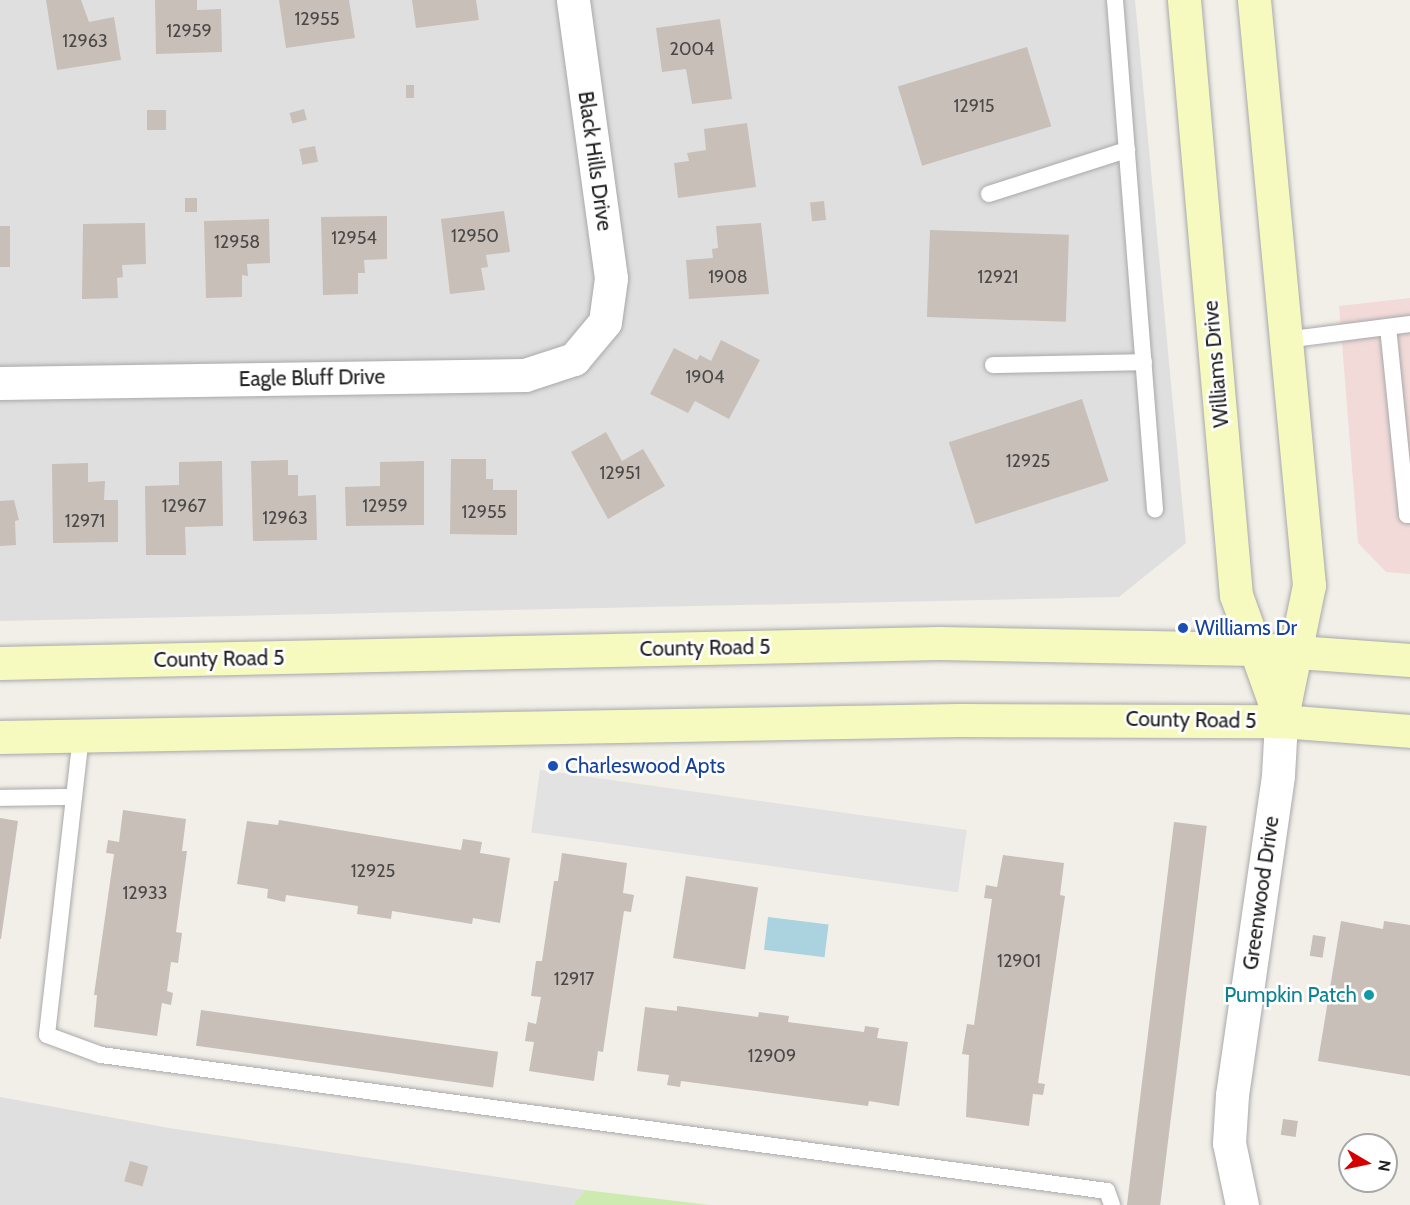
<!DOCTYPE html>
<style>
body{margin:0}
#map{position:relative;width:1410px;height:1205px;overflow:hidden;background:#f2efe9;font-family:Cabin,sans-serif}
div>[style]{position:absolute}
[style*='--x']{left:calc(var(--x)*1px);top:calc(var(--y)*1px);width:calc(var(--w)*1px);rotate:calc(var(--a)*1deg)}
.residential>*{inset:0;background:#e0dfdf}
.commercial>*{inset:0;background:#f2dad9}
.grass>*{inset:0;background:#cdebb0}
.parking>*{inset:0;background:#e2e2e2;transform-origin:0 0}
.water>*{inset:0;background:#aad3df;transform-origin:0 0}
.building>*{inset:0;background:#c7bfb8;transform-origin:0 0}
.roads{filter:drop-shadow(0 0 2px #a9a9a9) drop-shadow(0 0 2px #a9a9a9)}
.service>*{height:16px;margin:-8px;padding:0 8px;transform-origin:8px;border-radius:8px;background:#fff}
.minor>*{height:33px;margin:-16.5px;padding:0 16.5px;transform-origin:16.5px;border-radius:16.5px;background:#fff}
.tertiary>*{height:33px;margin:-16.5px;padding:0 16.5px;transform-origin:16.5px;border-radius:16.5px;background:#fff}
.secondary>*{height:33px;margin:-16.5px;padding:0 16.5px;transform-origin:16.5px;border-radius:16.5px;background:#f7fabf}
.dots>*{width:16px;height:16px;translate:-50% -50%;box-sizing:border-box;border:3px solid #fff;border-radius:50%}
span{translate:-50% -50%;white-space:nowrap;text-align:center;line-height:1.15;-webkit-text-stroke:5px #fff;paint-order:stroke}
.number-label{font-size:18px;color:#4b4948}
.number-label span{-webkit-text-stroke-width:0}
.street-label{font-size:21px;color:#222}
.transit-label{font-size:21px;color:#164399}
.left{translate:0 -50%;text-align:left}
.culture-label{font-size:21px;color:#0d838f}
.right{translate:-100% -50%;text-align:right}
.north{position:absolute;left:1338px;top:1133px;width:60px;height:60px;box-sizing:border-box;background:#fff;border:2px solid #a7a7a7;border-radius:50%;rotate:99deg;font-size:16px;font-weight:700;line-height:24px;text-align:center;color:#222}
.north::after{content:'';display:block;margin:auto;width:21px;height:27px;background:#d40000;clip-path:polygon(50% 0,100% 100%,50% 72%,0 100%)}
</style>
<div id="map">
<div class="residential">
<i style="clip-path:polygon(0 0,1135px 0,1186px 543px,1119px 597px,0 621px)"></i>
<i style="clip-path:polygon(0 1097px,169px 1128px,585px 1190px,573px 1205px,0 1205px)"></i>
</div>
<div class="commercial">
<i style="clip-path:polygon(1410px 298px,1410px 574px,1386px 572px,1358px 543px,1339px 306px)"></i>
</div>
<div class="grass">
<i style="clip-path:polygon(585px 1190px,710px 1205px,573px 1205px)"></i>
</div>
<div class="parking">
<i style="left:540px;top:770px;width:431px;height:63px;rotate:8deg"></i>
</div>
<div class="water">
<i style="left:768px;top:917px;width:61px;height:33px;rotate:7deg"></i>
</div>
<div class="building">
<i style="clip-path:polygon(46px 0,81px 0,89px 22px,114px 17px,121px 60px,57px 70px)"></i>
<i style="clip-path:polygon(155px 0,197px 0,197px 10px,221px 9px,222px 52px,156px 54px)"></i>
<i style="clip-path:polygon(279px 0,349px 0,355px 38px,286px 48px)"></i>
<i style="clip-path:polygon(412px 0,476px 0,479px 20px,416px 28px)"></i>
<i style="clip-path:polygon(720px 19px,732px 99px,692px 104px,686px 69px,662px 72px,656px 28px)"></i>
<i style="left:1027px;top:47px;width:83px;height:135px;rotate:73deg"></i>
<i style="left:406px;top:85px;width:8px;height:13px"></i>
<i style="left:304px;top:109px;width:11px;height:15px;rotate:75deg"></i>
<i style="left:147px;top:110px;width:19px;height:20px"></i>
<i style="clip-path:polygon(747px 123px,756px 187px,678px 198px,674px 163px,689px 161px,687px 153px,706px 150px,704px 129px)"></i>
<i style="left:315px;top:146px;width:16px;height:16px;rotate:79deg"></i>
<i style="left:185px;top:198px;width:12px;height:14px"></i>
<i style="left:824px;top:201px;width:19px;height:14px;rotate:84deg"></i>
<i style="clip-path:polygon(504px 211px,510px 252px,486px 255px,488px 267px,481px 268px,485px 290px,450px 294px,441px 219px)"></i>
<i style="clip-path:polygon(387px 216px,387px 259px,364px 260px,365px 273px,358px 273px,358px 294px,323px 295px,321px 217px)"></i>
<i style="clip-path:polygon(269px 219px,270px 263px,247px 264px,248px 276px,242px 275px,242px 297px,206px 298px,204px 221px)"></i>
<i style="clip-path:polygon(145px 223px,146px 264px,122px 265px,123px 277px,117px 278px,118px 298px,82px 299px,83px 224px)"></i>
<i style="clip-path:polygon(761px 223px,769px 294px,689px 299px,686px 260px,713px 258px,712px 249px,718px 248px,716px 226px)"></i>
<i style="left:0;top:226px;width:10px;height:41px"></i>
<i style="left:930px;top:230px;width:139px;height:87px;rotate:2deg"></i>
<i style="clip-path:polygon(721px 340px,760px 360px,729px 419px,695px 401px,688px 413px,650px 394px,674px 348px,697px 360px,700px 355px,711px 361px)"></i>
<i style="left:1082px;top:399px;width:86px;height:140px;rotate:72deg"></i>
<i style="clip-path:polygon(606px 432px,622px 461px,643px 449px,665px 486px,608px 519px,571px 452px)"></i>
<i style="clip-path:polygon(451px 459px,486px 459px,486px 479px,493px 479px,493px 490px,517px 490px,517px 535px,450px 534px)"></i>
<i style="clip-path:polygon(288px 460px,288px 475px,298px 475px,298px 496px,316px 495px,317px 540px,253px 541px,251px 461px)"></i>
<i style="clip-path:polygon(222px 461px,223px 526px,185px 527px,186px 555px,146px 555px,145px 486px,179px 485px,179px 462px)"></i>
<i style="clip-path:polygon(424px 461px,424px 525px,346px 526px,345px 487px,380px 486px,380px 462px)"></i>
<i style="clip-path:polygon(88px 463px,88px 482px,105px 481px,104px 500px,118px 500px,118px 542px,53px 543px,52px 464px)"></i>
<i style="clip-path:polygon(14px 500px,19px 520px,15px 521px,16px 545px,0 546px,0 501px)"></i>
<i style="clip-path:polygon(123px 810px,186px 819px,182px 851px,187px 851px,176px 932px,182px 933px,178px 963px,171px 962px,167px 991px,173px 993px,171px 1005px,162px 1003px,157px 1036px,94px 1027px,97px 995px,94px 995px,114px 854px,106px 853px,108px 840px,119px 842px)"></i>
<i style="clip-path:polygon(0 818px,18px 821px,1px 939px,0 939px)"></i>
<i style="clip-path:polygon(279px 820px,461px 850px,463px 839px,482px 842px,480px 853px,510px 858px,500px 923px,473px 918px,472px 924px,392px 911px,391px 919px,357px 914px,358px 906px,286px 895px,285px 902px,267px 898px,268px 889px,237px 884px,247px 821px,278px 825px)"></i>
<i style="left:1174px;top:822px;width:33px;height:386px;rotate:7deg"></i>
<i style="clip-path:polygon(562px 853px,627px 863px,623px 893px,634px 895px,631px 912px,624px 911px,603px 1052px,598px 1051px,594px 1081px,529px 1071px,534px 1042px,525px 1041px,528px 1022px,536px 1024px,541px 997px,531px 996px,536px 961px,542px 961px,554px 881px,558px 881px)"></i>
<i style="clip-path:polygon(1003px 855px,1064px 863px,1060px 895px,1065px 896px,1038px 1083px,1045px 1084px,1043px 1095px,1033px 1094px,1029px 1126px,966px 1117px,969px 1055px,962px 1054px,967px 1024px,974px 1025px,992px 899px,984px 898px,986px 885px,997px 887px)"></i>
<i style="left:686px;top:876px;width:73px;height:83px;rotate:9deg"></i>
<i style="clip-path:polygon(1341px 921px,1383px 929px,1384px 921px,1410px 925px,1410px 1076px,1318px 1061px)"></i>
<i style="left:1313px;top:935px;width:13px;height:21px;rotate:9deg"></i>
<i style="clip-path:polygon(677px 1006px,758px 1017px,759px 1012px,789px 1016px,788px 1022px,864px 1032px,865px 1026px,879px 1028px,877px 1038px,908px 1042px,899px 1106px,869px 1101px,868px 1106px,681px 1081px,680px 1087px,667px 1085px,669px 1075px,637px 1071px,645px 1007px,677px 1011px)"></i>
<i style="left:201px;top:1010px;width:300px;height:36px;rotate:8deg"></i>
<i style="left:1283px;top:1119px;width:15px;height:16px;rotate:8deg"></i>
<i style="left:130px;top:1161px;width:19px;height:21px;rotate:16deg"></i>
</div>
<div class="roads">
<div class="service">
<i style="--x:1115;--y:0;--w:511;--a:85.51"></i>
<i style="--x:989;--y:194;--w:145;--a:-17.7"></i>
<i style="--x:1388;--y:327;--w:189;--a:84.2"></i>
<i style="--x:1407;--y:515;--w:3;--a:0"></i>
<i style="--x:1285;--y:340;--w:126;--a:-7.3"></i>
<i style="--x:993;--y:365;--w:151;--a:-1.1"></i>
<i style="--x:81;--y:736;--w:301;--a:96.5"></i>
<i style="--x:47;--y:1035;--w:58;--a:20.3"></i>
<i style="--x:101;--y:1055;--w:1015;--a:7.7"></i>
<i style="--x:1107;--y:1191;--w:15;--a:70"></i>
<i style="--x:0;--y:798;--w:74;--a:-0.8"></i>
</div>
<div class="minor">
<i style="--x:0;--y:383;--w:525;--a:-0.87"></i>
<i style="--x:525;--y:375;--w:52;--a:-18.1"></i>
<i style="--x:574;--y:359;--w:48;--a:-50"></i>
<i style="--x:605;--y:322;--w:44;--a:-82.2"></i>
<i style="--x:611;--y:278;--w:281;--a:-97.8"></i>
</div>
<div class="tertiary">
<i style="--x:1242;--y:1205;--w:63;--a:-101.8"></i>
<i style="--x:1229;--y:1143;--w:48;--a:-86.4"></i>
<i style="--x:1232;--y:1095;--w:323;--a:-81.8"></i>
<i style="--x:1278;--y:775;--w:54;--a:-86.8"></i>
</div>
<div class="secondary">
<i style="--x:1184;--y:0;--w:597;--a:85.01"></i>
<i style="--x:1236;--y:595;--w:134;--a:70.3"></i>
<i style="--x:1254;--y:0;--w:588;--a:84.63"></i>
<i style="--x:1309;--y:585;--w:139;--a:101.6"></i>
<i style="--x:0;--y:663;--w:939;--a:-1.22"></i>
<i style="--x:939;--y:643;--w:316;--a:1.1"></i>
<i style="--x:1255;--y:649;--w:155;--a:4.1"></i>
<i style="--x:0;--y:737;--w:958;--a:-1.02"></i>
<i style="--x:958;--y:720;--w:323;--a:0.2"></i>
<i style="--x:1281;--y:721;--w:129;--a:4.4"></i>
</div>
</div>
<div class="dots">
<i style="left:1183px;top:628px;background:#1a4fb4"></i>
<i style="left:553px;top:766px;background:#1a4fb4"></i>
<i style="left:1369px;top:995px;background:#0f9aa8"></i>
</div>
<div class="number-label">
<span style="left:317px;top:19px">12955</span>
<span style="left:189px;top:31px">12959</span>
<span style="left:85px;top:41px">12963</span>
<span style="left:692px;top:49px">2004</span>
<span style="left:974px;top:106px">12915</span>
<span style="left:475px;top:236px">12950</span>
<span style="left:354px;top:238px">12954</span>
<span style="left:237px;top:242px">12958</span>
<span style="left:728px;top:277px">1908</span>
<span style="left:998px;top:277px">12921</span>
<span style="left:705px;top:377px">1904</span>
<span style="left:1028px;top:461px">12925</span>
<span style="left:620px;top:473px">12951</span>
<span style="left:184px;top:506px">12967</span>
<span style="left:385px;top:506px">12959</span>
<span style="left:484px;top:512px">12955</span>
<span style="left:285px;top:518px">12963</span>
<span style="left:85px;top:521px">12971</span>
<span style="left:373px;top:871px">12925</span>
<span style="left:145px;top:893px">12933</span>
<span style="left:1019px;top:961px">12901</span>
<span style="left:574px;top:979px">12917</span>
<span style="left:772px;top:1056px">12909</span>
</div>
<div class="street-label">
<span style="left:595px;top:161px;rotate:82deg">Black Hills Drive</span>
<span style="left:1216px;top:364px;rotate:-95deg">Williams Drive</span>
<span style="left:312px;top:378px;rotate:-1deg">Eagle Bluff Drive</span>
<span style="left:705px;top:648px;rotate:-1deg">County Road 5</span>
<span style="left:219px;top:659px;rotate:-1deg">County Road 5</span>
<span style="left:1191px;top:720px;rotate:1deg">County Road 5</span>
<span style="left:1261px;top:893px;rotate:-82deg">Greenwood Drive</span>
</div>
<div class="transit-label">
<span class="left" style="left:1195px;top:628px">Williams Dr</span>
<span class="left" style="left:565px;top:766px">Charleswood Apts</span>
</div>
<div class="culture-label">
<span class="right" style="left:1357px;top:995px">Pumpkin Patch</span>
</div>
<div class="north">N</div>
</div>
